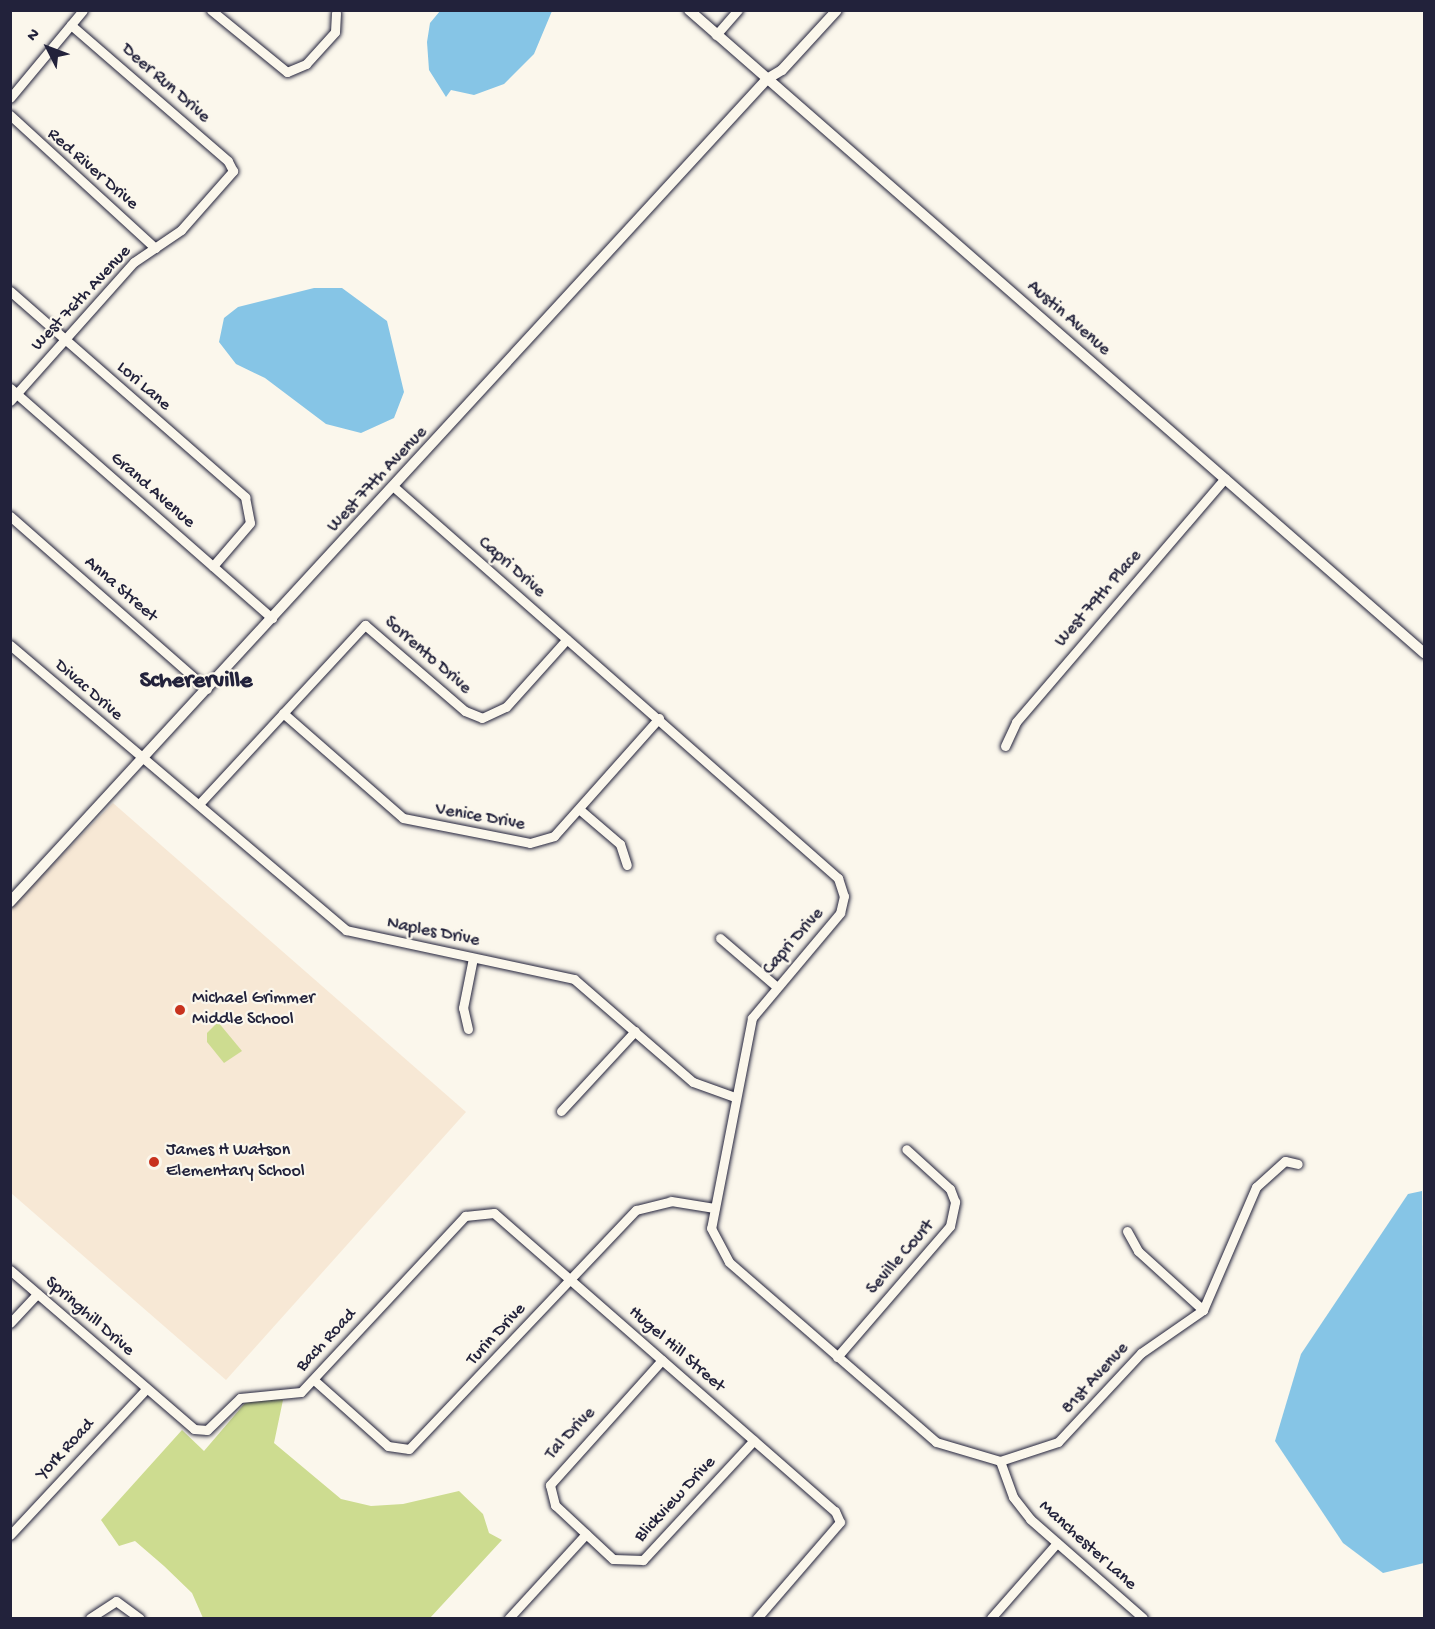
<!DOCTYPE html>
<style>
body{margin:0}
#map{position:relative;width:1435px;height:1629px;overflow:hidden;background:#fbf7ec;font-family:"Gochi Hand",sans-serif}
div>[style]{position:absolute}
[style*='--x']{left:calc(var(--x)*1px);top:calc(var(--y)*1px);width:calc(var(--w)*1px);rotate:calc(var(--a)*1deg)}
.built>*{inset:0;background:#f7e8d5}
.green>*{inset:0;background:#cddc90}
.water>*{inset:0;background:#86c5e6}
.roads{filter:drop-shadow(0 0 2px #22223b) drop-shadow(0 0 2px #22223b)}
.minor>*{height:9px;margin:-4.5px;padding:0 4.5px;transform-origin:4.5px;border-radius:4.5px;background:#fbf7ec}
.tertiary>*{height:10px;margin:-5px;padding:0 5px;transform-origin:5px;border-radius:5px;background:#fbf7ec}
.dots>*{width:16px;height:16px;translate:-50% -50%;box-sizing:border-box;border:3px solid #fbf7ec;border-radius:50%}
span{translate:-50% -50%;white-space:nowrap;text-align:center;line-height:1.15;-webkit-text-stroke:4.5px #fbf7ec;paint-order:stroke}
.street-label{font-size:18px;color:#22223b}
.poi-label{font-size:18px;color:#22223b}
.left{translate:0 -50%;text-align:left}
.district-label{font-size:24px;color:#22223b;font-weight:700}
.frame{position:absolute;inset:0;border:12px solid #22223b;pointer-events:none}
.north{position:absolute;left:18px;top:18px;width:60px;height:60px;-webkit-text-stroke:4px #fbf7ec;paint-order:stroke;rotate:312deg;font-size:16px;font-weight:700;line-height:24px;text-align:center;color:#22223b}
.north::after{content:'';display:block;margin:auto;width:21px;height:27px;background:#22223b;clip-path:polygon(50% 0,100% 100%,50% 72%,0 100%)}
</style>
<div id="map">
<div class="built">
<i style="clip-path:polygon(113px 803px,466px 1112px,226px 1380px,11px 1193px,10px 908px)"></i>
</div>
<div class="green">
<i style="clip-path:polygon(218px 1022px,242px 1051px,224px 1063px,207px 1042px,207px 1033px)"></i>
<i style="clip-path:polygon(266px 1398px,283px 1400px,274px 1443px,341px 1499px,371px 1506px,403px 1504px,459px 1491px,483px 1514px,489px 1533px,502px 1540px,430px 1618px,203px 1618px,192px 1593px,164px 1566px,135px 1541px,119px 1546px,101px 1520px,182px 1430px,204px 1451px,245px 1403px)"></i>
</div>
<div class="water">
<i style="clip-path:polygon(440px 11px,440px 10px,552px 11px,534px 54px,504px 84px,474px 95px,451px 90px,446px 97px,429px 70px,427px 42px,430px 23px)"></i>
<i style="clip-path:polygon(314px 288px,342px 288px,387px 321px,404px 392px,394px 418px,361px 433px,326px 424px,265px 378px,236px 364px,219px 342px,224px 318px,238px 307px)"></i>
<i style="clip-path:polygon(1422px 1191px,1424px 1563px,1383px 1573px,1343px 1543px,1275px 1441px,1301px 1354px,1408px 1194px)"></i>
</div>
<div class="roads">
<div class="minor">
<i style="--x:211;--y:10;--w:98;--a:39.2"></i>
<i style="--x:287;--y:72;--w:21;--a:-23"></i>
<i style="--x:306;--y:64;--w:43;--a:-47.8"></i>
<i style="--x:335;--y:32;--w:19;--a:-87"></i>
<i style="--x:716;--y:35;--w:33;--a:-49"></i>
<i style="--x:10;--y:98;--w:114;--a:-50.3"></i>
<i style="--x:10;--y:115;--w:197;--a:42.5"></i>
<i style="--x:10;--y:291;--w:313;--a:41.2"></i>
<i style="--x:245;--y:497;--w:26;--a:79"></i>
<i style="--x:250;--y:523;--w:57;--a:130.7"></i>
<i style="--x:10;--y:388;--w:349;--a:41.3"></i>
<i style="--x:10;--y:401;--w:186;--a:-48.3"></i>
<i style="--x:134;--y:262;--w:57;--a:-34.2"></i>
<i style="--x:181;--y:230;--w:79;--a:-48.6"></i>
<i style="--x:233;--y:171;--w:11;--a:-117"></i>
<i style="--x:228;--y:161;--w:208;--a:-139.1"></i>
<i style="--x:394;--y:487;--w:592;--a:41.37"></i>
<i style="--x:838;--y:878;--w:19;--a:72"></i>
<i style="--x:844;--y:896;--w:17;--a:103"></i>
<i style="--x:840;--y:913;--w:137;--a:130"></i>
<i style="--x:752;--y:1018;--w:214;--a:101"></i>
<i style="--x:711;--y:1228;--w:38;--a:62"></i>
<i style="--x:729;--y:1262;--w:274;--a:41"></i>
<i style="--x:936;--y:1442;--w:67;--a:16.5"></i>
<i style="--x:1000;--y:1461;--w:61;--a:-18.1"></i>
<i style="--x:1058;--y:1442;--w:122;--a:-47"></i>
<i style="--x:1141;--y:1353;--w:75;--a:-34.7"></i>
<i style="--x:1203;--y:1310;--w:134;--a:-66.7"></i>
<i style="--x:1256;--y:1187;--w:39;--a:-42"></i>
<i style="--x:1285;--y:1161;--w:13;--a:13"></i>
<i style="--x:10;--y:516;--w:262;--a:41.3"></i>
<i style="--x:10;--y:645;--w:441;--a:40.3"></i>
<i style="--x:346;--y:930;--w:233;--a:12.1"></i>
<i style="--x:574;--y:979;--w:157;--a:40.9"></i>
<i style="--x:693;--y:1082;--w:45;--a:19.7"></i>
<i style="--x:283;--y:713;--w:159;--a:41.2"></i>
<i style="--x:403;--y:818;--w:129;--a:11.1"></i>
<i style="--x:530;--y:843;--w:25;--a:-16"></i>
<i style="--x:554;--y:836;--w:158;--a:-48.3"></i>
<i style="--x:1005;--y:746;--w:26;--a:-65"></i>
<i style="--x:1016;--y:722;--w:321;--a:-49.4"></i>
<i style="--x:200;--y:803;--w:243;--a:-47.2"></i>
<i style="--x:365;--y:625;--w:132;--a:40.7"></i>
<i style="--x:465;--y:711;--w:18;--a:22"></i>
<i style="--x:482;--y:718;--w:26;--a:-25"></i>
<i style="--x:506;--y:707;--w:91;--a:-48.1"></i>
<i style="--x:579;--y:809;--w:54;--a:40.5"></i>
<i style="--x:620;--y:844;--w:22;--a:72"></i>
<i style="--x:720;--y:938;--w:75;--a:40.7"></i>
<i style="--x:468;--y:1029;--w:22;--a:-103"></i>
<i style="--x:463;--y:1008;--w:51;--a:-78.7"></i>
<i style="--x:561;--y:1111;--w:109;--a:-47.2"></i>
<i style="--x:1127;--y:1231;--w:23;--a:61"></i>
<i style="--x:1138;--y:1251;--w:88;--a:42.2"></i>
<i style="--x:10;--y:1270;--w:243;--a:40.8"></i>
<i style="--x:194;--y:1429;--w:13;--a:4"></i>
<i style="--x:207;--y:1430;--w:46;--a:-44.1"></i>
<i style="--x:240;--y:1398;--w:61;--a:-5.6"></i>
<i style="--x:301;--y:1392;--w:241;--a:-47"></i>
<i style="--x:465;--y:1216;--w:29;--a:-6"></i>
<i style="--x:494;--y:1213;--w:453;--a:41.2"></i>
<i style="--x:835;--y:1511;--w:12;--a:66"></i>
<i style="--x:840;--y:1522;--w:127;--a:130.8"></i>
<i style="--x:10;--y:1323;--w:40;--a:-47"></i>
<i style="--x:837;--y:1357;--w:173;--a:-49.2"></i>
<i style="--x:950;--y:1226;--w:25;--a:-78"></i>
<i style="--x:955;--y:1202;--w:14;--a:-111"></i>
<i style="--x:950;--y:1189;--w:59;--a:-137.7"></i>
<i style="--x:662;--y:1360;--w:168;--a:131.9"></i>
<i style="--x:550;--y:1485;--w:21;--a:76"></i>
<i style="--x:555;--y:1505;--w:79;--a:43"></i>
<i style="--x:613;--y:1559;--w:30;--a:2"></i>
<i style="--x:643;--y:1560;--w:163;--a:-47.2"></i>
<i style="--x:314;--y:1380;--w:99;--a:41.7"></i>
<i style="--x:388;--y:1446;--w:21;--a:8"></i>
<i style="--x:409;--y:1449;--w:330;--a:-46.5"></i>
<i style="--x:636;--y:1210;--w:36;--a:-14"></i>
<i style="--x:671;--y:1201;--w:44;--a:9.2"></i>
<i style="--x:1000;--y:1461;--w:38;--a:70"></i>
<i style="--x:1013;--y:1497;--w:28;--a:52"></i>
<i style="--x:1030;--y:1519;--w:150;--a:41.2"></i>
<i style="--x:10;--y:1535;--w:200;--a:-47"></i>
<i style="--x:90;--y:1618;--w:31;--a:-33"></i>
<i style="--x:116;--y:1601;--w:29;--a:36"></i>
<i style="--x:509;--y:1618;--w:114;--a:-47.5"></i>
<i style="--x:991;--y:1618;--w:100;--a:-48.7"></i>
</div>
<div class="tertiary">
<i style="--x:689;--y:10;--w:977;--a:41.18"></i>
<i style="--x:10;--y:902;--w:1118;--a:-47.39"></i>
<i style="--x:767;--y:79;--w:17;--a:-31"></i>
<i style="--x:782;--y:70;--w:81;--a:-47.5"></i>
</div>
</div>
<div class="dots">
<i style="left:180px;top:1010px;background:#c8321e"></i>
<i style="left:154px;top:1162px;background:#c8321e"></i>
</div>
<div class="street-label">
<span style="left:165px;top:84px;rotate:41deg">Deer Run Drive</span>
<span style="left:92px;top:170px;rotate:41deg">Red River Drive</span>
<span style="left:82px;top:299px;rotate:-47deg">West 76th Avenue</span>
<span style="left:1068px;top:319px;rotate:41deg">Austin Avenue</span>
<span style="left:143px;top:387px;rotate:41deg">Lori Lane</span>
<span style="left:378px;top:480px;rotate:-47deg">West 77th Avenue</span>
<span style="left:152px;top:491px;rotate:41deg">Grand Avenue</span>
<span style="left:511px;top:568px;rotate:41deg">Capri Drive</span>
<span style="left:120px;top:590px;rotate:41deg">Anna Street</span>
<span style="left:1099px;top:599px;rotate:-49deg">West 79th Place</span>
<span style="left:427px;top:656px;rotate:41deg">Sorrento Drive</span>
<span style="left:88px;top:691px;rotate:41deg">Divac Drive</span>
<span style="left:480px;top:818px;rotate:10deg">Venice Drive</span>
<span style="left:433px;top:933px;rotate:11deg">Naples Drive</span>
<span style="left:794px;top:942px;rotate:-49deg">Capri Drive</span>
<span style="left:901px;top:1258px;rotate:-49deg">Seville Court</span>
<span style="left:89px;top:1317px;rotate:41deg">Springhill Drive</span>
<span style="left:497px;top:1335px;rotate:-47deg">Turin Drive</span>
<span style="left:327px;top:1341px;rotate:-47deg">Bach Road</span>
<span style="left:676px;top:1350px;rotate:41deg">Hugel Hill Street</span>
<span style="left:1096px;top:1379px;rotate:-48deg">81st Avenue</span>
<span style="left:571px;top:1434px;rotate:-47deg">Tal Drive</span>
<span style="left:66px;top:1450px;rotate:-47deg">York Road</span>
<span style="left:676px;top:1500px;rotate:-47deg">Blickview Drive</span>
<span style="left:1087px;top:1546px;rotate:42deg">Manchester Lane</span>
</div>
<div class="poi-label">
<span class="left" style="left:192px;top:1010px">Michael Grimmer<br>Middle School</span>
<span class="left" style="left:166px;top:1162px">James H Watson<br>Elementary School</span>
</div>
<div class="district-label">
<span style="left:196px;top:682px">Schererville</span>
</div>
<div class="frame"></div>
<div class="north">N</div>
</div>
